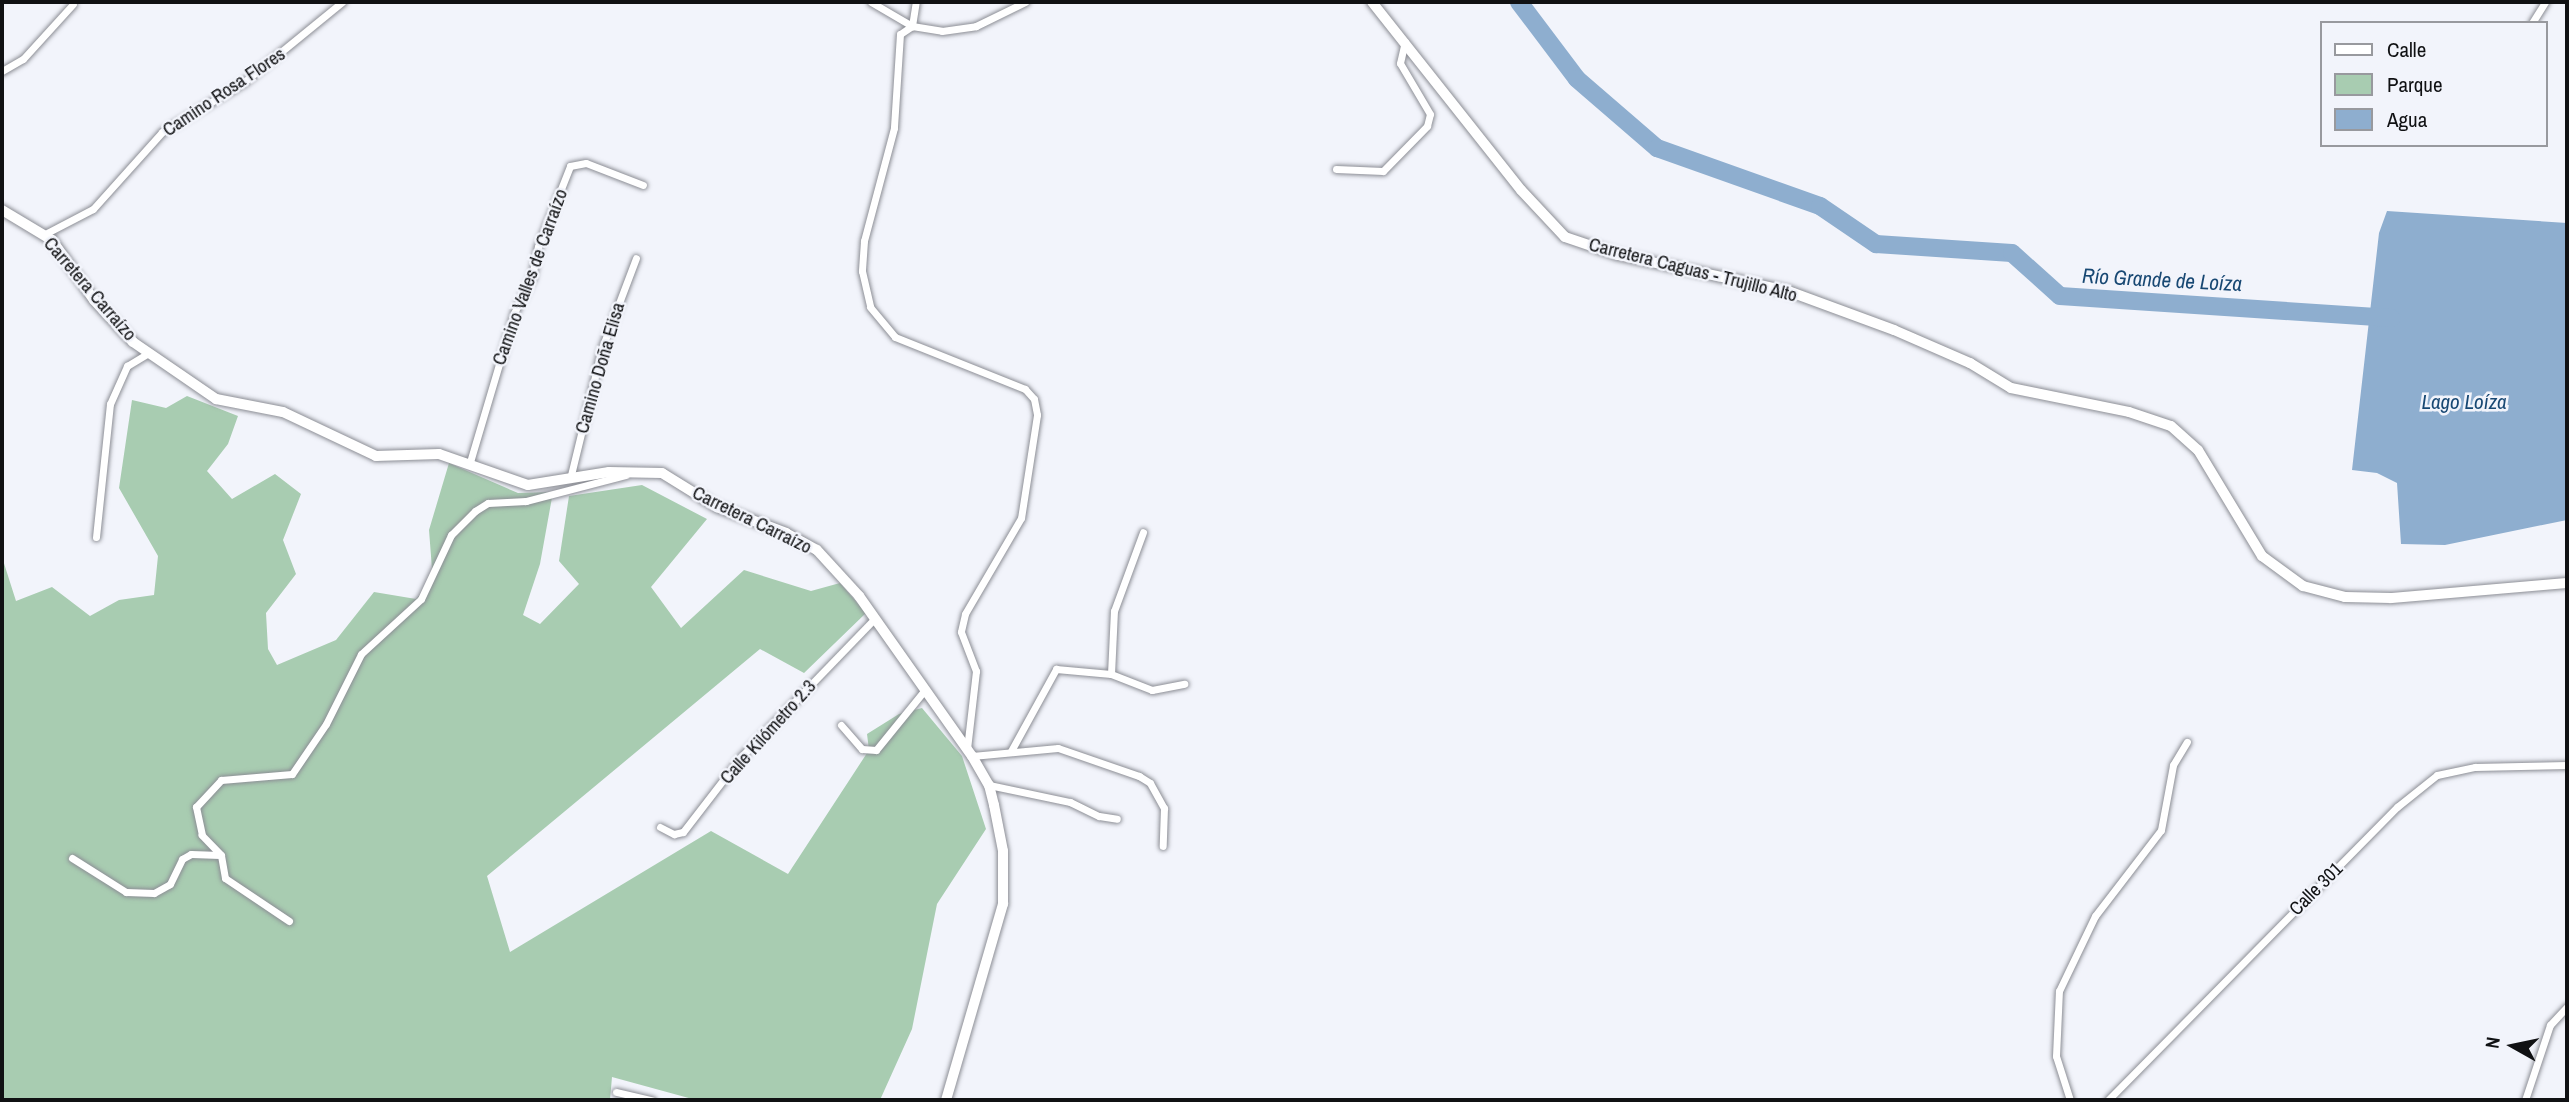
<!DOCTYPE html>
<meta charset="utf-8">
<style>
body{margin:0}
#map{position:relative;width:2569px;height:1102px;overflow:hidden;background:#f2f4fb;font-family:"Archivo Narrow",sans-serif}
div>[style]{position:absolute}
[style*='--x']{left:calc(var(--x)*1px);top:calc(var(--y)*1px);width:calc(var(--w)*1px);rotate:calc(var(--a)*1deg)}
.green>*{inset:0;background:#a8ccb1}
.water>*{inset:0;background:#8eaecf}
.river>*{height:18px;margin:-9px;padding:0 9px;transform-origin:9px;border-radius:9px;background:#8eaecf}
.roads{filter:drop-shadow(0 0 2px #8c8e95) drop-shadow(0 0 2px #8c8e95)}
.minor>*{height:7px;margin:-3.5px;padding:0 3.5px;transform-origin:3.5px;border-radius:3.5px;background:#fff}
.tertiary>*{height:10px;margin:-5px;padding:0 5px;transform-origin:5px;border-radius:5px;background:#fff}
span{translate:-50% -50%;white-space:nowrap;text-align:center;line-height:1.15;-webkit-text-stroke:5px #f2f4fb;paint-order:stroke}
.street-label{font-size:19px;color:#101113}
.water-label{font-size:21px;color:#184873;font-style:italic}
.frame{position:absolute;inset:0;border:4px solid #101113;pointer-events:none}
.legend{position:absolute;left:2320px;top:21px;width:228px;height:126px;box-sizing:border-box;background:#f2f4fb;border:2px solid #98999e;margin:0;padding:9px 12px;list-style:none;font-size:21px;color:#101113}
.legend li{display:flex;align-items:center;gap:14px;height:35px}
.legend b{width:35px;border:2px solid #98999e}
.north{position:absolute;left:2478px;top:1011px;width:70px;height:70px;-webkit-text-stroke:5px #f2f4fb;paint-order:stroke;rotate:279deg;font-size:19px;font-weight:700;line-height:28px;text-align:center;color:#101113}
.north::after{content:'';display:block;margin:auto;width:24px;height:32px;background:#101113;clip-path:polygon(50% 0,100% 100%,50% 72%,0 100%)}
</style>
<div id="map">
<div class="green">
<i style="clip-path:polygon(187px 396px,238px 416px,228px 444px,207px 471px,232px 499px,275px 474px,301px 494px,283px 540px,296px 574px,266px 613px,268px 649px,277px 665px,336px 640px,374px 592px,416px 599px,433px 582px,429px 530px,449px 463px,518px 493px,553px 492px,540px 564px,523px 615px,540px 624px,579px 584px,559px 561px,569px 496px,642px 485px,707px 519px,651px 587px,681px 628px,744px 570px,811px 591px,840px 583px,866px 613px,804px 673px,760px 649px,487px 876px,510px 952px,711px 831px,788px 874px,869px 750px,867px 734px,899px 714px,922px 708px,962px 756px,986px 829px,937px 904px,912px 1029px,880px 1100px,696px 1100px,612px 1077px,610px 1100px,2px 1100px,2px 557px,16px 601px,52px 587px,90px 616px,119px 600px,154px 595px,158px 556px,119px 488px,132px 400px,166px 408px)"></i>
</div>
<div class="water">
<i style="clip-path:polygon(2387px 211px,2567px 223px,2567px 520px,2445px 545px,2401px 544px,2397px 483px,2377px 473px,2352px 470px,2379px 233px)"></i>
</div>
<div class="river">
<i style="--x:1519;--y:2;--w:96;--a:53"></i>
<i style="--x:1577;--y:79;--w:106;--a:40.8"></i>
<i style="--x:1657;--y:148;--w:173;--a:19.6"></i>
<i style="--x:1820;--y:206;--w:68;--a:34.2"></i>
<i style="--x:1876;--y:244;--w:136;--a:3.8"></i>
<i style="--x:2012;--y:253;--w:64;--a:41.9"></i>
<i style="--x:2060;--y:296;--w:332;--a:3.8"></i>
</div>
<div class="roads">
<div class="minor">
<i style="--x:871;--y:2;--w:48;--a:30.3"></i>
<i style="--x:912;--y:26;--w:30;--a:9"></i>
<i style="--x:942;--y:31;--w:34;--a:-8"></i>
<i style="--x:976;--y:26;--w:55;--a:-26.1"></i>
<i style="--x:2532;--y:23;--w:25;--a:-58"></i>
<i style="--x:912;--y:26;--w:14;--a:146"></i>
<i style="--x:900;--y:34;--w:94;--a:93.7"></i>
<i style="--x:894;--y:128;--w:117;--a:104.9"></i>
<i style="--x:864;--y:241;--w:30;--a:94"></i>
<i style="--x:862;--y:271;--w:37;--a:77"></i>
<i style="--x:870;--y:307;--w:39;--a:50"></i>
<i style="--x:895;--y:337;--w:140;--a:21.8"></i>
<i style="--x:1025;--y:389;--w:13;--a:48"></i>
<i style="--x:1034;--y:399;--w:16;--a:79"></i>
<i style="--x:1037;--y:415;--w:104;--a:98.8"></i>
<i style="--x:1021;--y:518;--w:111;--a:120.3"></i>
<i style="--x:965;--y:614;--w:18;--a:103"></i>
<i style="--x:961;--y:632;--w:42;--a:69"></i>
<i style="--x:976;--y:671;--w:79;--a:96.6"></i>
<i style="--x:912;--y:26;--w:24;--a:-81"></i>
<i style="--x:2;--y:71;--w:24;--a:-30"></i>
<i style="--x:23;--y:59;--w:74;--a:-47.7"></i>
<i style="--x:1336;--y:169;--w:47;--a:2.4"></i>
<i style="--x:1383;--y:171;--w:63;--a:-45.6"></i>
<i style="--x:1427;--y:126;--w:12;--a:-76"></i>
<i style="--x:1430;--y:114;--w:59;--a:-120.5"></i>
<i style="--x:1400;--y:63;--w:22;--a:-77"></i>
<i style="--x:43;--y:235;--w:56;--a:-27.5"></i>
<i style="--x:93;--y:209;--w:103;--a:-48.1"></i>
<i style="--x:162;--y:132;--w:96;--a:-31.4"></i>
<i style="--x:244;--y:82;--w:127;--a:-39.2"></i>
<i style="--x:470;--y:462;--w:155;--a:-73.5"></i>
<i style="--x:514;--y:313;--w:40;--a:-63.4"></i>
<i style="--x:532;--y:277;--w:31;--a:-79"></i>
<i style="--x:538;--y:247;--w:87;--a:-68.4"></i>
<i style="--x:570;--y:166;--w:16;--a:-11"></i>
<i style="--x:586;--y:163;--w:61;--a:21.1"></i>
<i style="--x:570;--y:479;--w:135;--a:-76.3"></i>
<i style="--x:602;--y:348;--w:96;--a:-69.3"></i>
<i style="--x:96;--y:537;--w:134;--a:-84"></i>
<i style="--x:110;--y:404;--w:42;--a:-65.9"></i>
<i style="--x:127;--y:366;--w:26;--a:-31"></i>
<i style="--x:1111;--y:674;--w:63;--a:-87.3"></i>
<i style="--x:1114;--y:611;--w:84;--a:-69.8"></i>
<i style="--x:841;--y:725;--w:32;--a:49"></i>
<i style="--x:862;--y:749;--w:14;--a:4"></i>
<i style="--x:876;--y:750;--w:76;--a:-50.9"></i>
<i style="--x:1011;--y:751;--w:94;--a:-61.2"></i>
<i style="--x:1056;--y:669;--w:55;--a:5.2"></i>
<i style="--x:1111;--y:674;--w:44;--a:21.3"></i>
<i style="--x:1152;--y:690;--w:33;--a:-11"></i>
<i style="--x:972;--y:756;--w:86;--a:-5.3"></i>
<i style="--x:1058;--y:748;--w:86;--a:19.1"></i>
<i style="--x:1139;--y:776;--w:13;--a:32"></i>
<i style="--x:1150;--y:783;--w:29;--a:61"></i>
<i style="--x:1164;--y:808;--w:38;--a:92"></i>
<i style="--x:989;--y:785;--w:83;--a:11.9"></i>
<i style="--x:1070;--y:802;--w:32;--a:26"></i>
<i style="--x:1099;--y:816;--w:18;--a:9"></i>
<i style="--x:660;--y:827;--w:16;--a:27"></i>
<i style="--x:674;--y:834;--w:9;--a:-13"></i>
<i style="--x:683;--y:832;--w:93;--a:-52.4"></i>
<i style="--x:740;--y:758;--w:193;--a:-46"></i>
<i style="--x:72;--y:858;--w:64;--a:32.2"></i>
<i style="--x:126;--y:892;--w:28;--a:2"></i>
<i style="--x:154;--y:893;--w:18;--a:-29"></i>
<i style="--x:170;--y:884;--w:28;--a:-64"></i>
<i style="--x:182;--y:859;--w:10;--a:-29"></i>
<i style="--x:191;--y:854;--w:29;--a:2"></i>
<i style="--x:289;--y:921;--w:77;--a:-146.1"></i>
<i style="--x:225;--y:878;--w:23;--a:-100"></i>
<i style="--x:221;--y:855;--w:28;--a:-134"></i>
<i style="--x:202;--y:835;--w:29;--a:-102"></i>
<i style="--x:196;--y:807;--w:37;--a:-47"></i>
<i style="--x:221;--y:780;--w:71;--a:-4.8"></i>
<i style="--x:292;--y:774;--w:60;--a:-55.8"></i>
<i style="--x:326;--y:724;--w:78;--a:-63.4"></i>
<i style="--x:361;--y:654;--w:81;--a:-42.5"></i>
<i style="--x:421;--y:599;--w:71;--a:-64.9"></i>
<i style="--x:451;--y:535;--w:34;--a:-45"></i>
<i style="--x:475;--y:511;--w:15;--a:-32"></i>
<i style="--x:488;--y:503;--w:38;--a:-3"></i>
<i style="--x:526;--y:501;--w:103;--a:-14.6"></i>
<i style="--x:616;--y:1092;--w:37;--a:13"></i>
<i style="--x:2070;--y:1100;--w:46;--a:-107.7"></i>
<i style="--x:2056;--y:1056;--w:65;--a:-87.4"></i>
<i style="--x:2059;--y:991;--w:83;--a:-64.4"></i>
<i style="--x:2095;--y:916;--w:108;--a:-52.5"></i>
<i style="--x:2161;--y:830;--w:66;--a:-79.5"></i>
<i style="--x:2173;--y:765;--w:27;--a:-59"></i>
<i style="--x:2108;--y:1100;--w:412;--a:-45.4"></i>
<i style="--x:2397;--y:807;--w:51;--a:-38.7"></i>
<i style="--x:2437;--y:775;--w:39;--a:-12"></i>
<i style="--x:2475;--y:767;--w:92;--a:-1.2"></i>
<i style="--x:2525;--y:1100;--w:79;--a:-71.6"></i>
<i style="--x:2550;--y:1025;--w:25;--a:-47"></i>
</div>
<div class="tertiary">
<i style="--x:1372;--y:2;--w:240;--a:51.6"></i>
<i style="--x:1521;--y:190;--w:64;--a:46.9"></i>
<i style="--x:1565;--y:237;--w:56;--a:18.8"></i>
<i style="--x:1618;--y:255;--w:174;--a:12"></i>
<i style="--x:1788;--y:291;--w:113;--a:20.2"></i>
<i style="--x:1894;--y:330;--w:83;--a:23.5"></i>
<i style="--x:1970;--y:363;--w:48;--a:31.4"></i>
<i style="--x:2011;--y:388;--w:120;--a:11.5"></i>
<i style="--x:2129;--y:412;--w:44;--a:18.4"></i>
<i style="--x:2171;--y:426;--w:36;--a:42"></i>
<i style="--x:2198;--y:450;--w:124;--a:58.9"></i>
<i style="--x:2262;--y:556;--w:51;--a:36.2"></i>
<i style="--x:2303;--y:586;--w:43;--a:14.7"></i>
<i style="--x:2345;--y:597;--w:46;--a:1.2"></i>
<i style="--x:2391;--y:598;--w:177;--a:-4.9"></i>
<i style="--x:2;--y:210;--w:58;--a:31"></i>
<i style="--x:52;--y:240;--w:73;--a:55"></i>
<i style="--x:94;--y:300;--w:57;--a:47.1"></i>
<i style="--x:133;--y:342;--w:101;--a:34.5"></i>
<i style="--x:216;--y:399;--w:68;--a:11"></i>
<i style="--x:283;--y:412;--w:103;--a:25.3"></i>
<i style="--x:376;--y:456;--w:63;--a:-1.8"></i>
<i style="--x:439;--y:454;--w:94;--a:19.2"></i>
<i style="--x:528;--y:485;--w:82;--a:-9.1"></i>
<i style="--x:609;--y:472;--w:53;--a:1.1"></i>
<i style="--x:662;--y:473;--w:65;--a:31.7"></i>
<i style="--x:717;--y:507;--w:74;--a:20.6"></i>
<i style="--x:786;--y:533;--w:35;--a:29"></i>
<i style="--x:817;--y:550;--w:62;--a:47.6"></i>
<i style="--x:859;--y:596;--w:196;--a:54.8"></i>
<i style="--x:972;--y:756;--w:34;--a:60"></i>
<i style="--x:989;--y:785;--w:21;--a:76"></i>
<i style="--x:994;--y:805;--w:47;--a:78.9"></i>
<i style="--x:1003;--y:851;--w:53;--a:90"></i>
<i style="--x:1003;--y:904;--w:204;--a:106.2"></i>
</div>
</div>
<div class="street-label">
<span style="left:224px;top:92px;rotate:-34deg">Camino Rosa Flores</span>
<span style="left:1693px;top:270px;rotate:14deg">Carretera Caguas - Trujillo Alto</span>
<span style="left:530px;top:277px;rotate:-70deg">Camino Valles de Carraízo</span>
<span style="left:90px;top:289px;rotate:49deg">Carretera Carraízo</span>
<span style="left:600px;top:368px;rotate:-74deg">Camino Doña Elisa</span>
<span style="left:752px;top:520px;rotate:26deg">Carretera Carraízo</span>
<span style="left:768px;top:732px;rotate:-48deg">Calle Kilómetro 2.3</span>
<span style="left:2316px;top:889px;rotate:-45deg">Calle 301</span>
</div>
<div class="water-label">
<span style="left:2162px;top:280px;rotate:3deg">Río Grande de Loíza</span>
<span style="left:2464px;top:402px">Lago Loíza</span>
</div>
<div class="frame"></div>
<ul class="legend">
<li><b style="height:9px;background:#fff"></b>Calle</li>
<li><b style="height:19px;background:#a8ccb1"></b>Parque</li>
<li><b style="height:19px;background:#8eaecf"></b>Agua</li>
</ul>
<div class="north">N</div>
</div>
